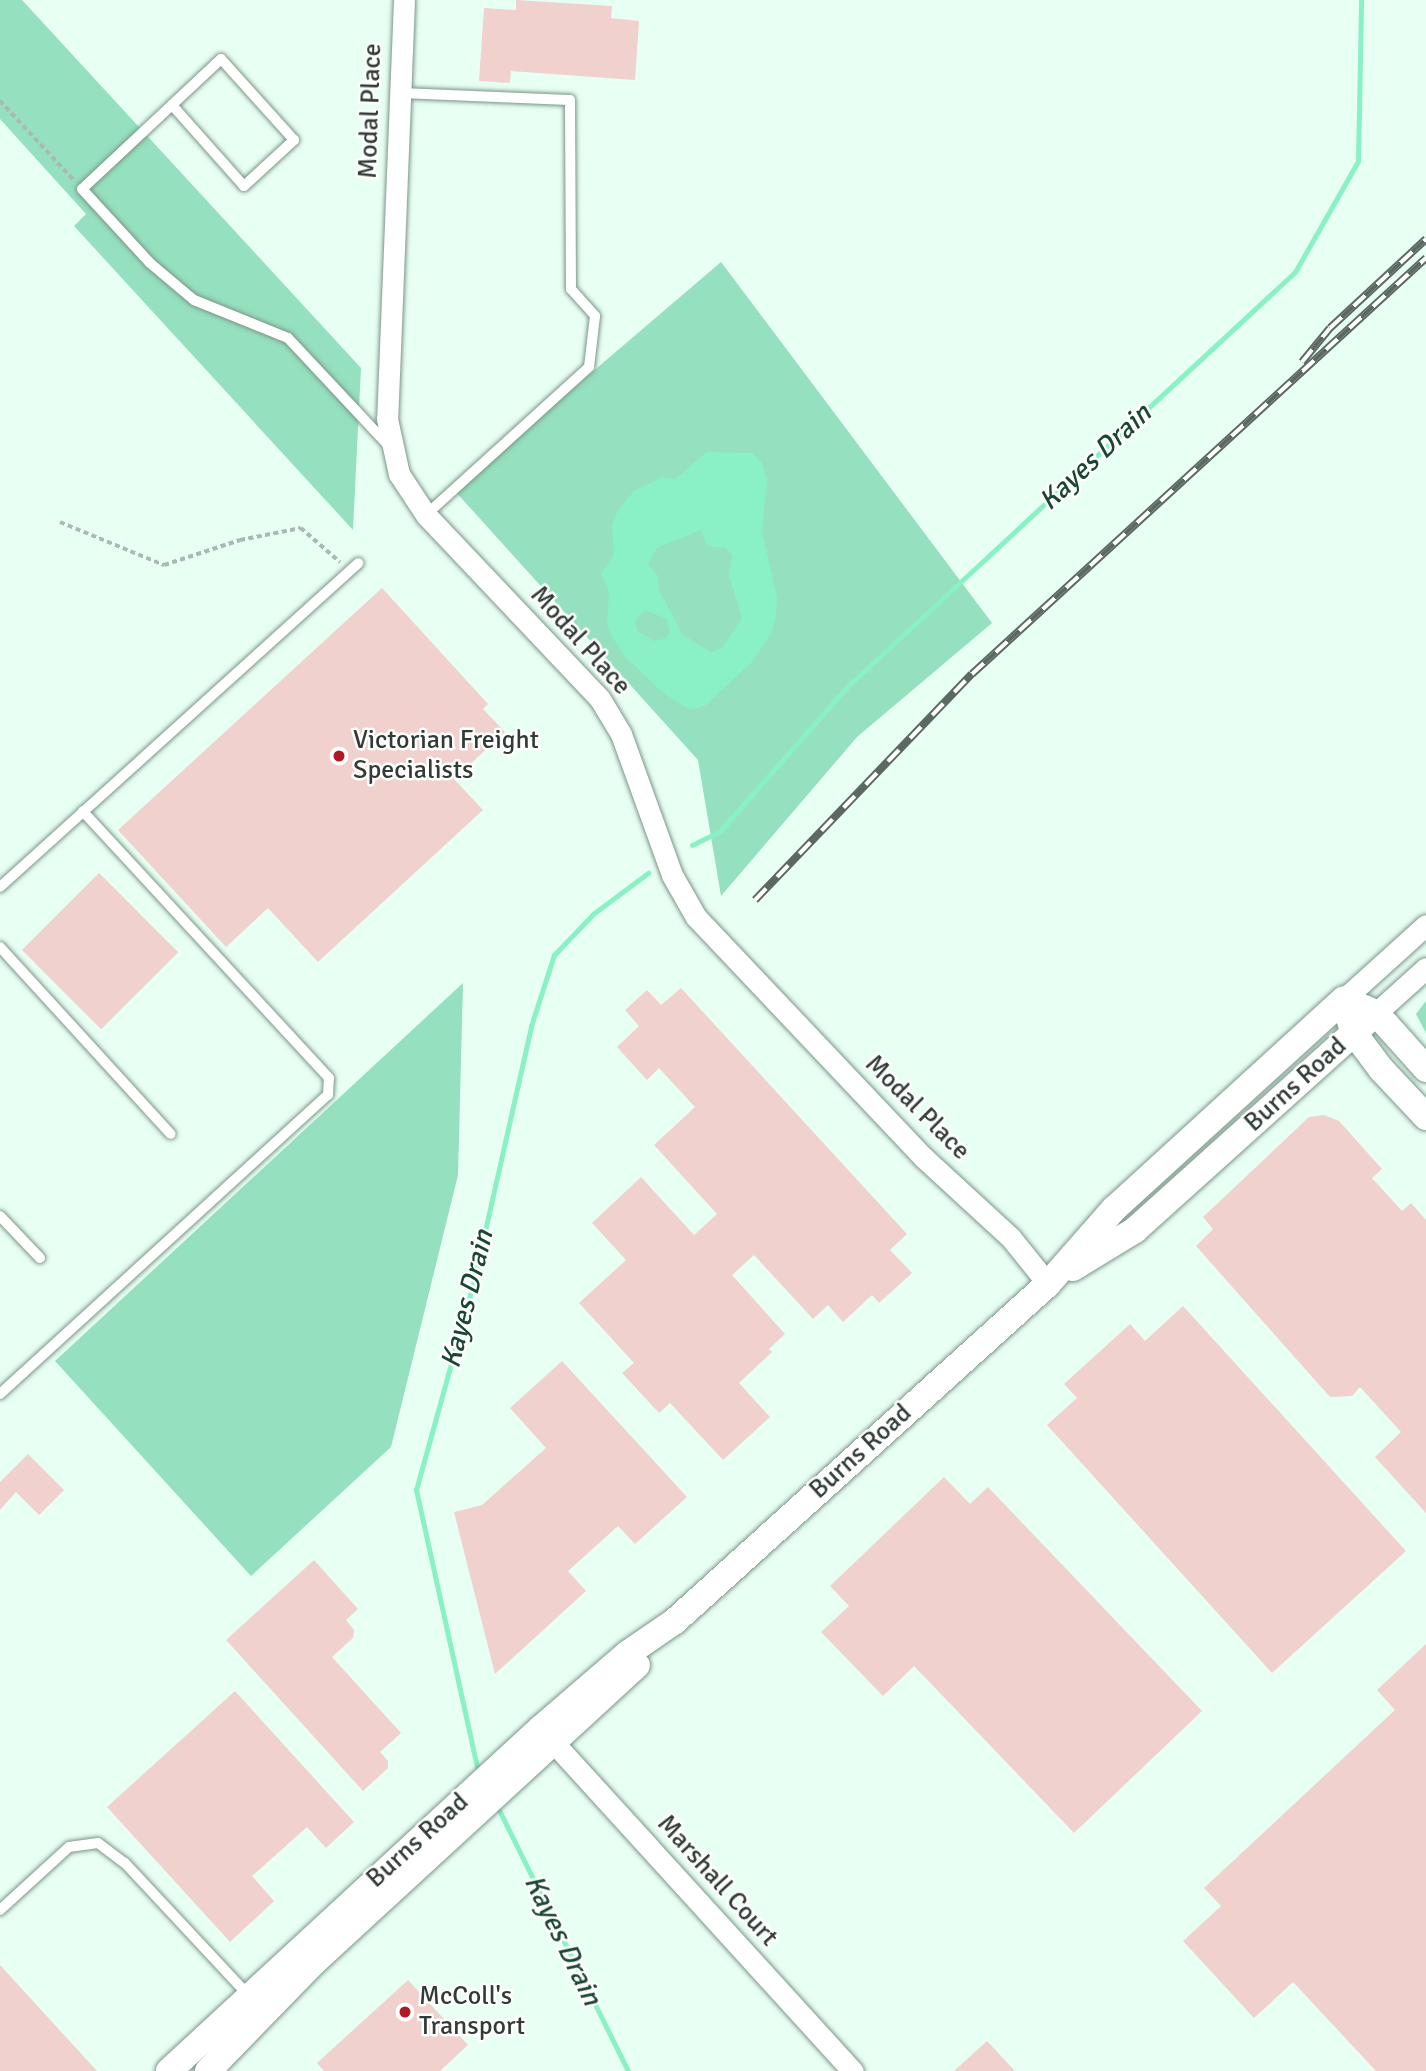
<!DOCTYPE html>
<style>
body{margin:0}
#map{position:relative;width:1426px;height:2071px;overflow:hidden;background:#e8fff3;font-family:Signika,sans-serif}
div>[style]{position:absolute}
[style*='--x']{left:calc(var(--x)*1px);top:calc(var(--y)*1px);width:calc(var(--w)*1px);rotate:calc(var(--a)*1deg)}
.green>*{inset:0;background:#95e0be}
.water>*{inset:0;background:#8af1c4}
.stream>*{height:5px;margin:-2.5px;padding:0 2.5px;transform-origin:2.5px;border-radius:2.5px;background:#8af1c4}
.building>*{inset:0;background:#f0d1ce;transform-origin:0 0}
.path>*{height:3.5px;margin-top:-1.75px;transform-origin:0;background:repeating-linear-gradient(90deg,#a9bbb1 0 5px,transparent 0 8.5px)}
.roads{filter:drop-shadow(0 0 2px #7b9689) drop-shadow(0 0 2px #7b9689)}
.service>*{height:10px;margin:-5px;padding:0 5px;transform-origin:5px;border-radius:5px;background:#fff}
.minor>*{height:21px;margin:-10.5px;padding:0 10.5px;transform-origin:10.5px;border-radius:10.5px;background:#fff}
.tertiary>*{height:26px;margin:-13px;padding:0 13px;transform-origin:13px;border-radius:13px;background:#fff}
.rail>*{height:8px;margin-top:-4px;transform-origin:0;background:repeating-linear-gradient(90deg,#fff 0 16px,#5b6962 0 32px);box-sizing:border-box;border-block:2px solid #5b6962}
.dots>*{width:19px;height:19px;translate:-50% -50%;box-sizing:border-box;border:4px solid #fff;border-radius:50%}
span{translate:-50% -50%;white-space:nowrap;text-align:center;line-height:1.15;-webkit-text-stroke:5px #fff;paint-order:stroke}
.street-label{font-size:26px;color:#313c36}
.poi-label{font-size:26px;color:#313c36}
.left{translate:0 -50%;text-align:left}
.water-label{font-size:28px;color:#1a4634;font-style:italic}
</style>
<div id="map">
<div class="green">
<i style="clip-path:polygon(0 0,22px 0,361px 368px,353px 530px,74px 226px,86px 214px,0 119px)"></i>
<i style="clip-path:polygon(721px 262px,992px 623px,857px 737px,721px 896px,698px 760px,454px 490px)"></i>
<i style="clip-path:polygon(463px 983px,458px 1175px,391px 1447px,251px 1576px,55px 1361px)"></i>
<i style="clip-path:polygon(1426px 1001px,1426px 1033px,1416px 1014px)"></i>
</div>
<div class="water">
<i style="clip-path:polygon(evenodd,707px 452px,752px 453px,762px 463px,767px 480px,762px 531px,777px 598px,776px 615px,772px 632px,752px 662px,706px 705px,690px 710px,661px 691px,625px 657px,613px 638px,607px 625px,609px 592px,601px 574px,614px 555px,612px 525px,618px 510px,634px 491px,662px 477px,675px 479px,707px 452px,701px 530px,707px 546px,725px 548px,732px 555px,729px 575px,742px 618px,722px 648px,711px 652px,683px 635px,659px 590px,658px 576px,648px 564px,657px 548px,701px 530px,707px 452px,645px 610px,667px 619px,670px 633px,664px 639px,654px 641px,637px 631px,635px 621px,645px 610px)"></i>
</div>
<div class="stream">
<i style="--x:692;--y:845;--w:30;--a:-26"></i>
<i style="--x:719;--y:832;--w:193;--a:-48.6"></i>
<i style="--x:847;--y:687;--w:611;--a:-42.81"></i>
<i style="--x:1295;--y:272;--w:128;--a:-60.4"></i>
<i style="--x:1358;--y:161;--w:161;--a:-88.9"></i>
<i style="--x:477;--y:1767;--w:284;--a:-102.4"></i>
<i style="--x:416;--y:1490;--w:214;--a:-74.5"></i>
<i style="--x:473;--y:1284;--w:264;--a:-77.3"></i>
<i style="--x:531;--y:1026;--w:75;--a:-72.1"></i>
<i style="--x:554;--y:955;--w:57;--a:-46.4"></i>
<i style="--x:593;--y:914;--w:69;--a:-36.7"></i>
<i style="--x:499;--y:1810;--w:291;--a:63.7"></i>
</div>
<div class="building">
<i style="clip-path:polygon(516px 0,612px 6px,611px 18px,639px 21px,635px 80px,511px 71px,510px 83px,479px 81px,484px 8px,516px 10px)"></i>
<i style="clip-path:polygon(382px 588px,488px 704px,483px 709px,505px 732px,454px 779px,483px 810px,318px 962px,268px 908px,226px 947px,118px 830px)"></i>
<i style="left:99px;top:873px;width:112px;height:109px;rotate:45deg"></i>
<i style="clip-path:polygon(681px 988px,907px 1234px,890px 1250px,912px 1273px,879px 1303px,872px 1295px,843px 1322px,828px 1305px,813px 1319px,754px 1255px,732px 1275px,785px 1334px,769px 1349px,772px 1352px,739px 1383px,770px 1417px,723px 1460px,670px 1403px,659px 1413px,622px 1373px,634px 1363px,579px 1303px,626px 1260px,592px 1223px,641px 1177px,694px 1235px,717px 1214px,654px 1145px,695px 1107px,659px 1068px,647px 1080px,617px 1047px,639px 1026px,625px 1010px,647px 990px,661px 1005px)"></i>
<i style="clip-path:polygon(1324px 1115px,1339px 1121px,1382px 1169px,1372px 1178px,1402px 1211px,1411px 1203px,1426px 1220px,1426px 1513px,1375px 1457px,1401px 1432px,1360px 1387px,1352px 1396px,1330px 1397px,1196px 1246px,1213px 1229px,1203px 1217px,1309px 1117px)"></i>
<i style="clip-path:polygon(1183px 1306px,1406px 1551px,1272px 1673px,1047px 1425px,1077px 1398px,1064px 1384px,1130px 1324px,1145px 1341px)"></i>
<i style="clip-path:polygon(562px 1361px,687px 1497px,635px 1544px,618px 1526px,568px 1571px,586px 1591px,495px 1674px,454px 1512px,482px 1505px,546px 1448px,510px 1408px)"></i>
<i style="clip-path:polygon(28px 1454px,64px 1490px,39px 1515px,16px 1492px,0 1510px,0 1482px)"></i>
<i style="clip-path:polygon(944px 1477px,970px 1504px,988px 1487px,1202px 1711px,1074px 1833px,914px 1666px,883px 1696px,821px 1632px,849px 1606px,830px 1586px)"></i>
<i style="clip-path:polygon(314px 1560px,358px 1609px,346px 1620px,354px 1630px,353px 1638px,332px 1657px,401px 1733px,380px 1752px,388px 1761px,388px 1768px,363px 1791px,226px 1640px)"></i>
<i style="clip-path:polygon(1426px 1644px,1426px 2071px,1376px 2071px,1293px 1982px,1254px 2018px,1183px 1941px,1221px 1906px,1204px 1888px,1395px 1710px,1377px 1690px)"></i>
<i style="clip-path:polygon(235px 1691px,354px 1822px,326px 1848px,307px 1827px,252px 1876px,274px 1901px,230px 1942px,107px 1807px)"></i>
<i style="clip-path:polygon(0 1965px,97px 2071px,0 2071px)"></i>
<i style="clip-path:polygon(408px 1980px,468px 2045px,440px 2071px,324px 2071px,317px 2063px)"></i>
<i style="clip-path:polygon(987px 2041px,1015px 2071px,954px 2071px)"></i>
</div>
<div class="path">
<i style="--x:0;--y:101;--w:108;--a:46.9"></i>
<i style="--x:60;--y:522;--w:113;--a:22.5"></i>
<i style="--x:164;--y:565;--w:80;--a:-18.2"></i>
<i style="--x:240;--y:540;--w:62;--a:-11.1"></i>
<i style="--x:301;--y:528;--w:52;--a:41.1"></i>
</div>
<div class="roads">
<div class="service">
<i style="--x:400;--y:93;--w:170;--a:2.4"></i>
<i style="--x:570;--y:100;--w:189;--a:89.7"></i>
<i style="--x:571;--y:289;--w:36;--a:48"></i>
<i style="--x:595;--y:316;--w:51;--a:96.7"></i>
<i style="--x:589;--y:367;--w:220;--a:137.8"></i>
<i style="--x:172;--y:105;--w:108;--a:48.4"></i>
<i style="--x:244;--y:186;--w:68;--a:-42.6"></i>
<i style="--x:294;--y:140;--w:109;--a:-132"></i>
<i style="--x:221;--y:59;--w:190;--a:136.9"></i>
<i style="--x:82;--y:189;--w:100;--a:47.4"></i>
<i style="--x:150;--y:263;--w:57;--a:40.1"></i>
<i style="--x:194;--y:300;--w:101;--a:22"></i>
<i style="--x:288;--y:338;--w:148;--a:46.9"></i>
<i style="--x:0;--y:887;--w:483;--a:-42.1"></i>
<i style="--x:0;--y:947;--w:253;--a:47.6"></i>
<i style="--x:0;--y:1216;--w:58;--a:46.4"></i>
<i style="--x:0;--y:1394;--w:444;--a:-42.4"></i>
<i style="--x:328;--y:1095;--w:17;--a:-87"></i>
<i style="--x:329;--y:1078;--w:363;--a:-132.7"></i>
<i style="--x:0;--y:1910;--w:93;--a:-42.4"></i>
<i style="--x:69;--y:1847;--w:29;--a:-8"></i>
<i style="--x:98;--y:1843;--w:34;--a:37"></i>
<i style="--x:125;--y:1863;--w:182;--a:47"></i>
</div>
<div class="minor">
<i style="--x:404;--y:0;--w:419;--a:92.3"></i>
<i style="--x:387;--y:419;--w:56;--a:77.7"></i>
<i style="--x:399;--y:474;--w:49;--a:56.6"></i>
<i style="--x:426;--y:515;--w:253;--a:46.6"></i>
<i style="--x:600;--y:699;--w:41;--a:59"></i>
<i style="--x:621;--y:734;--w:150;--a:70.1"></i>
<i style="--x:672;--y:875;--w:48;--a:60.3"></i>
<i style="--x:696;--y:917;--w:330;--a:46.6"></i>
<i style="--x:923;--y:1157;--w:120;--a:42.6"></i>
<i style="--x:1011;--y:1238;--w:59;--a:51.2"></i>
<i style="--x:1344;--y:999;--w:110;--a:-42.1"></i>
<i style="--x:1376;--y:1013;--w:67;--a:-42"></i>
<i style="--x:544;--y:1732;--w:459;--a:47.7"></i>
</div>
<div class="tertiary">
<i style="--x:1362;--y:1007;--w:15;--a:23"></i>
<i style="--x:1376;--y:1013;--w:75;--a:48.2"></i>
<i style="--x:1349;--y:1018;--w:16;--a:72"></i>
<i style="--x:1354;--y:1033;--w:45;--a:53.1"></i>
<i style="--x:1381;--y:1069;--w:66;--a:46.8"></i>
<i style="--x:1073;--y:1268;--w:73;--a:-31.5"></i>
<i style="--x:1135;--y:1230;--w:324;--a:-42"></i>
<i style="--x:169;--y:2071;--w:506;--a:-42.68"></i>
<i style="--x:541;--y:1728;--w:113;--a:-40.7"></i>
<i style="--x:627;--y:1654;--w:58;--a:-34.5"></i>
<i style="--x:675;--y:1621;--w:503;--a:-42.1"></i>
<i style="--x:1048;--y:1284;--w:100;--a:-48.7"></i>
<i style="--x:1114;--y:1209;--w:311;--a:-42.4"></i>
<i style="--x:208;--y:2071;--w:151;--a:-45.8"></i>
<i style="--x:313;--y:1963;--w:440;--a:-42.6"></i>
</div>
</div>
<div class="rail">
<i style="--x:1302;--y:362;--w:44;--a:-50.5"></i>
<i style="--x:1330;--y:328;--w:131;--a:-42.8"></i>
<i style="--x:755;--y:900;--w:313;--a:-46.2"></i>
<i style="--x:972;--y:674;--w:616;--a:-42.5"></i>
</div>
<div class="dots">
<i style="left:339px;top:756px;background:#ae1b27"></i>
<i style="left:405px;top:2012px;background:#ae1b27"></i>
</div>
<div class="street-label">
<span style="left:371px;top:111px;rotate:-88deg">Modal Place</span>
<span style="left:580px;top:641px;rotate:48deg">Modal Place</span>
<span style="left:1296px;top:1085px;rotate:-42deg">Burns Road</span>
<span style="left:917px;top:1108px;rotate:45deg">Modal Place</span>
<span style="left:861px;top:1452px;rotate:-42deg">Burns Road</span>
<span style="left:418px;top:1841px;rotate:-42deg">Burns Road</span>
<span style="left:717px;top:1881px;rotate:48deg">Marshall Court</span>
</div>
<div class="poi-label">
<span class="left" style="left:353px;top:756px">Victorian Freight<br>Specialists</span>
<span class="left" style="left:419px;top:2012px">McColl's<br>Transport</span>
</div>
<div class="water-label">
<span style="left:1095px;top:457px;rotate:-43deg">Kayes Drain</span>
<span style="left:467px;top:1299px;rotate:-76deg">Kayes Drain</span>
<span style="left:563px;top:1940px;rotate:64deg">Kayes Drain</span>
</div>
</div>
